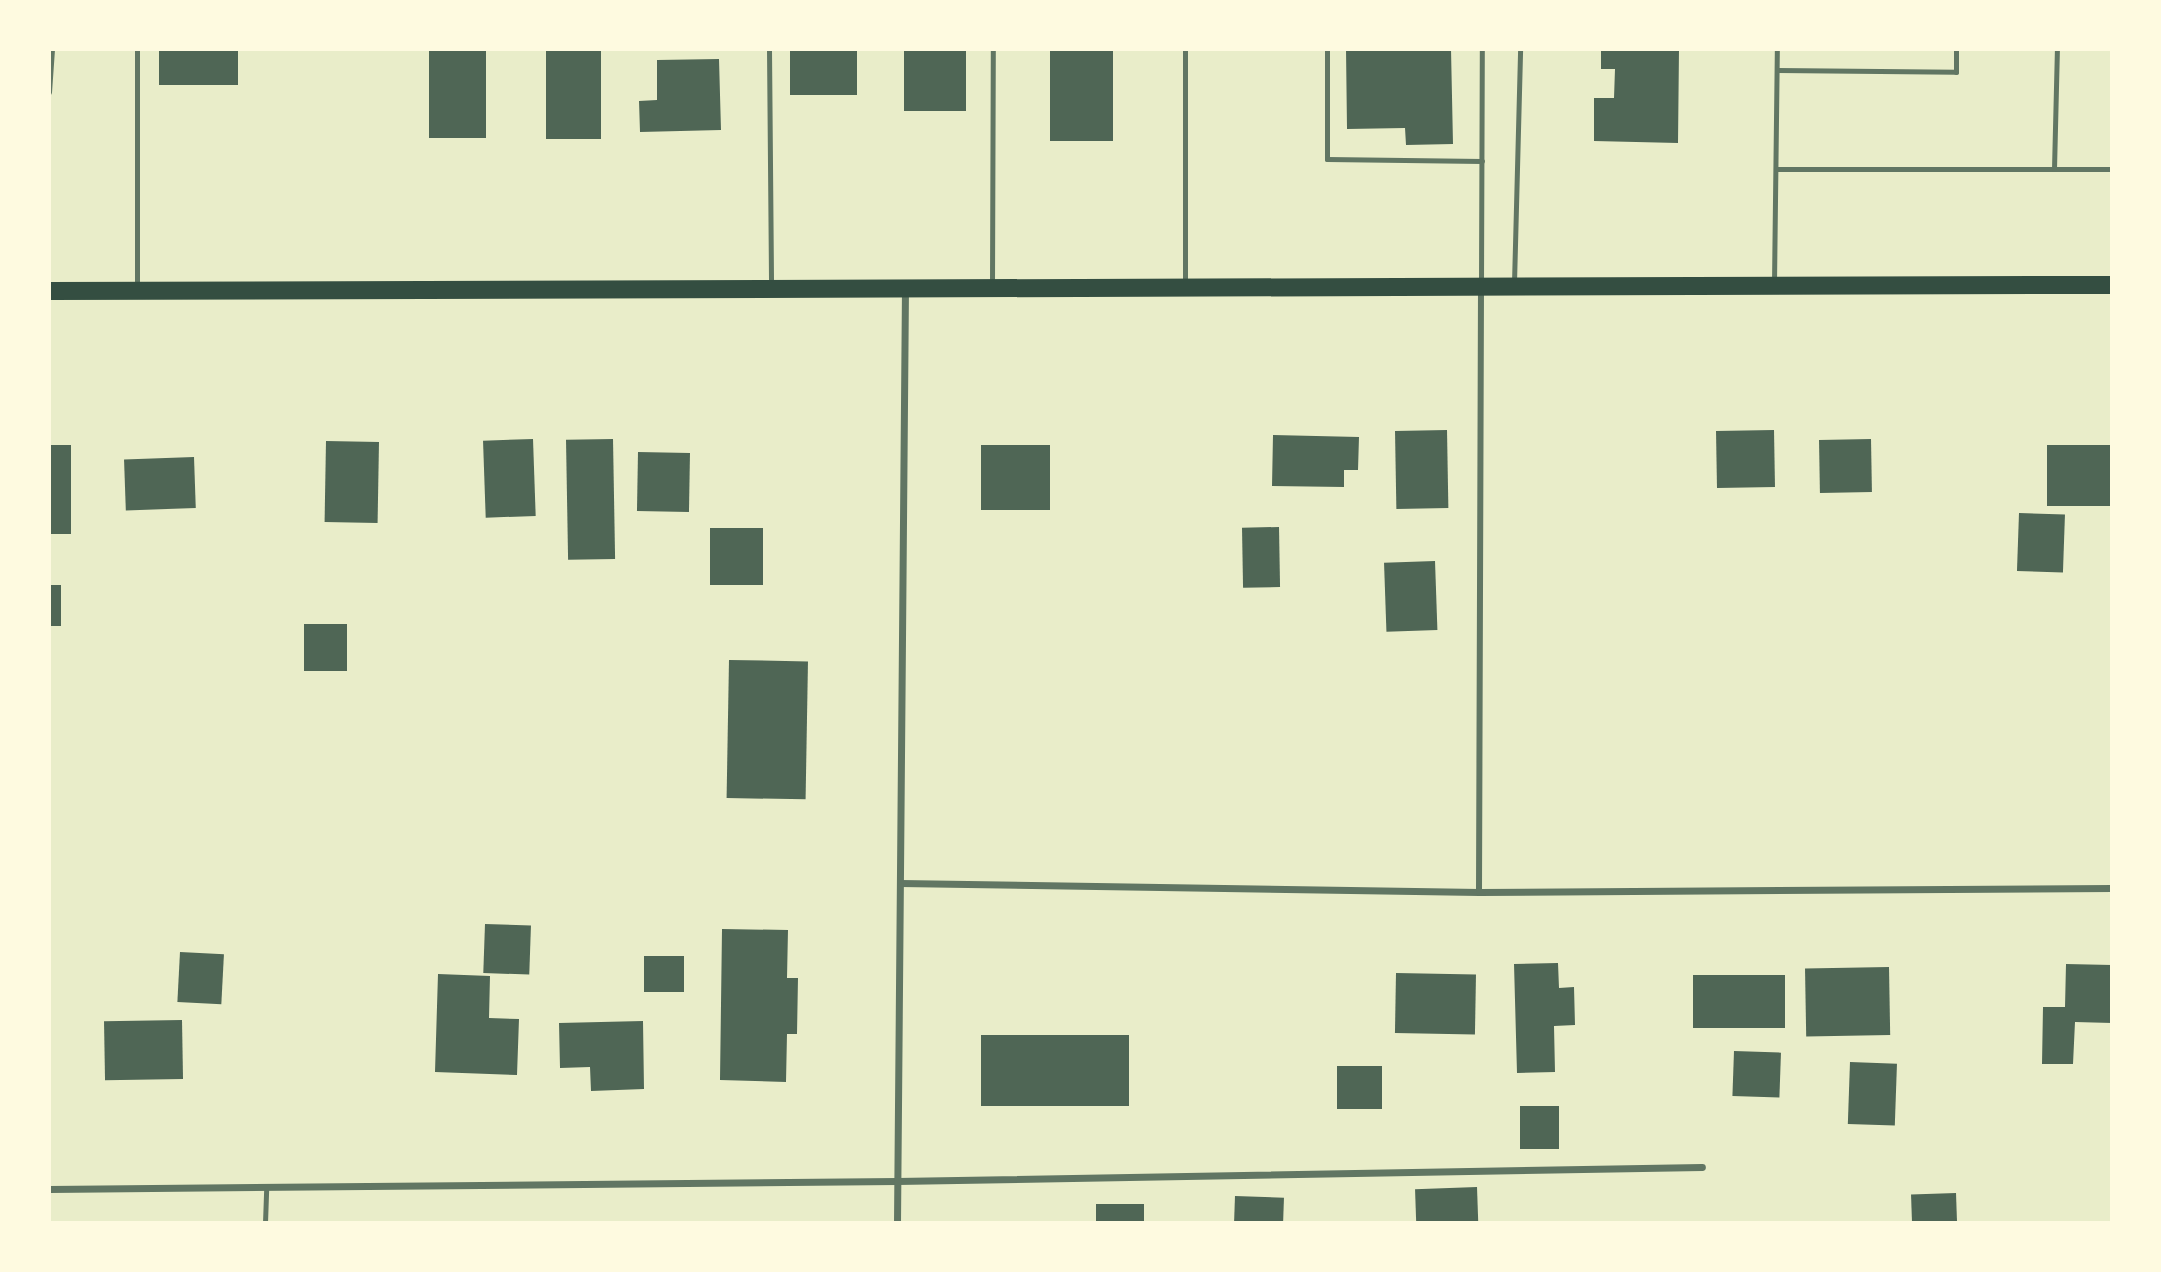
<!DOCTYPE html>
<style>
body{margin:0}
#map{position:relative;width:2161px;height:1272px;overflow:hidden;background:#e9edc9;font-family:Inter,sans-serif}
div>[style]{position:absolute}
[style*='--x']{left:calc(var(--x)*1px);top:calc(var(--y)*1px);width:calc(var(--w)*1px);rotate:calc(var(--a)*1deg)}
.building>*{inset:0;background:#4f6655;transform-origin:0 0}
.service>*{height:5px;margin:-2.5px;padding:0 2.5px;transform-origin:2.5px;border-radius:2.5px;background:#617663}
.pedestrian>*{height:6px;margin:-3px;padding:0 3px;transform-origin:3px;border-radius:3px;background:#617663}
.minor>*{height:7px;margin:-3.5px;padding:0 3.5px;transform-origin:3.5px;border-radius:3.5px;background:#617663}
.primary>*{height:18px;margin:-9px;padding:0 9px;transform-origin:9px;border-radius:9px;background:#344e41}
span{translate:-50% -50%;white-space:nowrap;text-align:center;line-height:1.15;-webkit-text-stroke:7px #fefae0;paint-order:stroke}
.frame{position:absolute;inset:0;border:51px solid #fefae0;pointer-events:none}
</style>
<div id="map">
<div class="building">
<i style="left:159px;top:49px;width:79px;height:36px"></i>
<i style="left:429px;top:49px;width:57px;height:89px"></i>
<i style="left:546px;top:49px;width:55px;height:90px"></i>
<i style="left:790px;top:49px;width:67px;height:46px"></i>
<i style="left:904px;top:49px;width:62px;height:62px"></i>
<i style="left:1050px;top:49px;width:63px;height:92px"></i>
<i style="clip-path:polygon(1346px 49px,1451px 49px,1453px 144px,1406px 145px,1405px 128px,1347px 129px)"></i>
<i style="clip-path:polygon(1601px 49px,1679px 49px,1678px 143px,1594px 141px,1594px 98px,1614px 98px,1615px 69px,1601px 69px)"></i>
<i style="clip-path:polygon(719px 59px,721px 130px,640px 132px,639px 101px,657px 100px,657px 60px)"></i>
<i style="left:1447px;top:430px;width:78px;height:52px;rotate:89deg"></i>
<i style="left:1774px;top:430px;width:57px;height:58px;rotate:89deg"></i>
<i style="clip-path:polygon(1273px 435px,1359px 437px,1358px 470px,1344px 470px,1344px 487px,1272px 486px)"></i>
<i style="left:533px;top:439px;width:77px;height:50px;rotate:88deg"></i>
<i style="left:613px;top:439px;width:120px;height:47px;rotate:89deg"></i>
<i style="left:1871px;top:439px;width:53px;height:52px;rotate:89deg"></i>
<i style="left:326px;top:441px;width:53px;height:81px;rotate:1deg"></i>
<i style="left:49px;top:445px;width:22px;height:89px"></i>
<i style="left:981px;top:445px;width:69px;height:65px"></i>
<i style="left:2112px;top:445px;width:61px;height:65px;rotate:90deg"></i>
<i style="left:638px;top:452px;width:52px;height:59px;rotate:1deg"></i>
<i style="left:194px;top:457px;width:51px;height:70px;rotate:88deg"></i>
<i style="left:2019px;top:513px;width:46px;height:58px;rotate:2deg"></i>
<i style="left:1279px;top:527px;width:60px;height:37px;rotate:89deg"></i>
<i style="left:710px;top:528px;width:53px;height:57px"></i>
<i style="left:1435px;top:561px;width:69px;height:51px;rotate:88deg"></i>
<i style="left:49px;top:585px;width:12px;height:41px"></i>
<i style="left:347px;top:624px;width:47px;height:43px;rotate:90deg"></i>
<i style="left:729px;top:660px;width:79px;height:138px;rotate:1deg"></i>
<i style="left:485px;top:924px;width:46px;height:49px;rotate:2deg"></i>
<i style="clip-path:polygon(722px 929px,788px 930px,787px 978px,798px 978px,797px 1034px,787px 1034px,786px 1082px,720px 1080px)"></i>
<i style="left:180px;top:952px;width:44px;height:50px;rotate:3deg"></i>
<i style="left:644px;top:956px;width:40px;height:36px"></i>
<i style="clip-path:polygon(1558px 963px,1559px 988px,1574px 987px,1575px 1025px,1554px 1026px,1555px 1072px,1517px 1073px,1514px 964px)"></i>
<i style="clip-path:polygon(2066px 964px,2112px 965px,2112px 1023px,2075px 1022px,2073px 1064px,2042px 1064px,2043px 1007px,2065px 1007px)"></i>
<i style="left:1889px;top:967px;width:68px;height:84px;rotate:89deg"></i>
<i style="left:1396px;top:973px;width:80px;height:60px;rotate:1deg"></i>
<i style="clip-path:polygon(438px 974px,490px 976px,489px 1018px,519px 1019px,517px 1075px,435px 1072px)"></i>
<i style="left:1785px;top:975px;width:53px;height:92px;rotate:90deg"></i>
<i style="left:182px;top:1020px;width:59px;height:78px;rotate:89deg"></i>
<i style="clip-path:polygon(643px 1021px,644px 1089px,591px 1091px,590px 1067px,560px 1068px,559px 1023px)"></i>
<i style="left:981px;top:1035px;width:148px;height:71px"></i>
<i style="left:1734px;top:1051px;width:47px;height:45px;rotate:2deg"></i>
<i style="left:1850px;top:1062px;width:47px;height:62px;rotate:2deg"></i>
<i style="left:1337px;top:1066px;width:45px;height:43px"></i>
<i style="left:1559px;top:1106px;width:43px;height:39px;rotate:90deg"></i>
<i style="left:1477px;top:1187px;width:36px;height:62px;rotate:88deg"></i>
<i style="left:1956px;top:1193px;width:30px;height:45px;rotate:88deg"></i>
<i style="left:1235px;top:1196px;width:49px;height:27px;rotate:2deg"></i>
<i style="left:1144px;top:1204px;width:19px;height:48px;rotate:90deg"></i>
</div>
<div class="service">
<i style="--x:137;--y:49;--w:238;--a:90"></i>
<i style="--x:769;--y:49;--w:236;--a:89.5"></i>
<i style="--x:1185;--y:49;--w:235;--a:90"></i>
<i style="--x:1327;--y:49;--w:110;--a:90"></i>
<i style="--x:1327;--y:159;--w:155;--a:0.7"></i>
<i style="--x:1777;--y:70;--w:179;--a:0.6"></i>
<i style="--x:1956;--y:72;--w:23;--a:-90"></i>
<i style="--x:49;--y:92;--w:43;--a:-86"></i>
<i style="--x:1776;--y:169;--w:336;--a:0"></i>
<i style="--x:2054;--y:169;--w:120;--a:-88.6"></i>
<i style="--x:1514;--y:283;--w:234;--a:-88.5"></i>
<i style="--x:1774;--y:283;--w:234;--a:-89.3"></i>
<i style="--x:992;--y:284;--w:235;--a:-89.8"></i>
<i style="--x:1481;--y:284;--w:235;--a:-89.8"></i>
<i style="--x:265;--y:1223;--w:35;--a:-88"></i>
</div>
<div class="pedestrian">
<i style="--x:1479;--y:892;--w:603;--a:-89.81"></i>
</div>
<div class="minor">
<i style="--x:900;--y:883;--w:579;--a:0.89"></i>
<i style="--x:1479;--y:892;--w:633;--a:-0.36"></i>
<i style="--x:49;--y:1189;--w:848;--a:-0.54"></i>
<i style="--x:897;--y:1181;--w:805;--a:-1"></i>
<i style="--x:897;--y:1223;--w:934;--a:-89.51"></i>
</div>
<div class="primary">
<i style="--x:49;--y:291;--w:2063;--a:-0.17"></i>
</div>
<div class="frame"></div>
</div>
